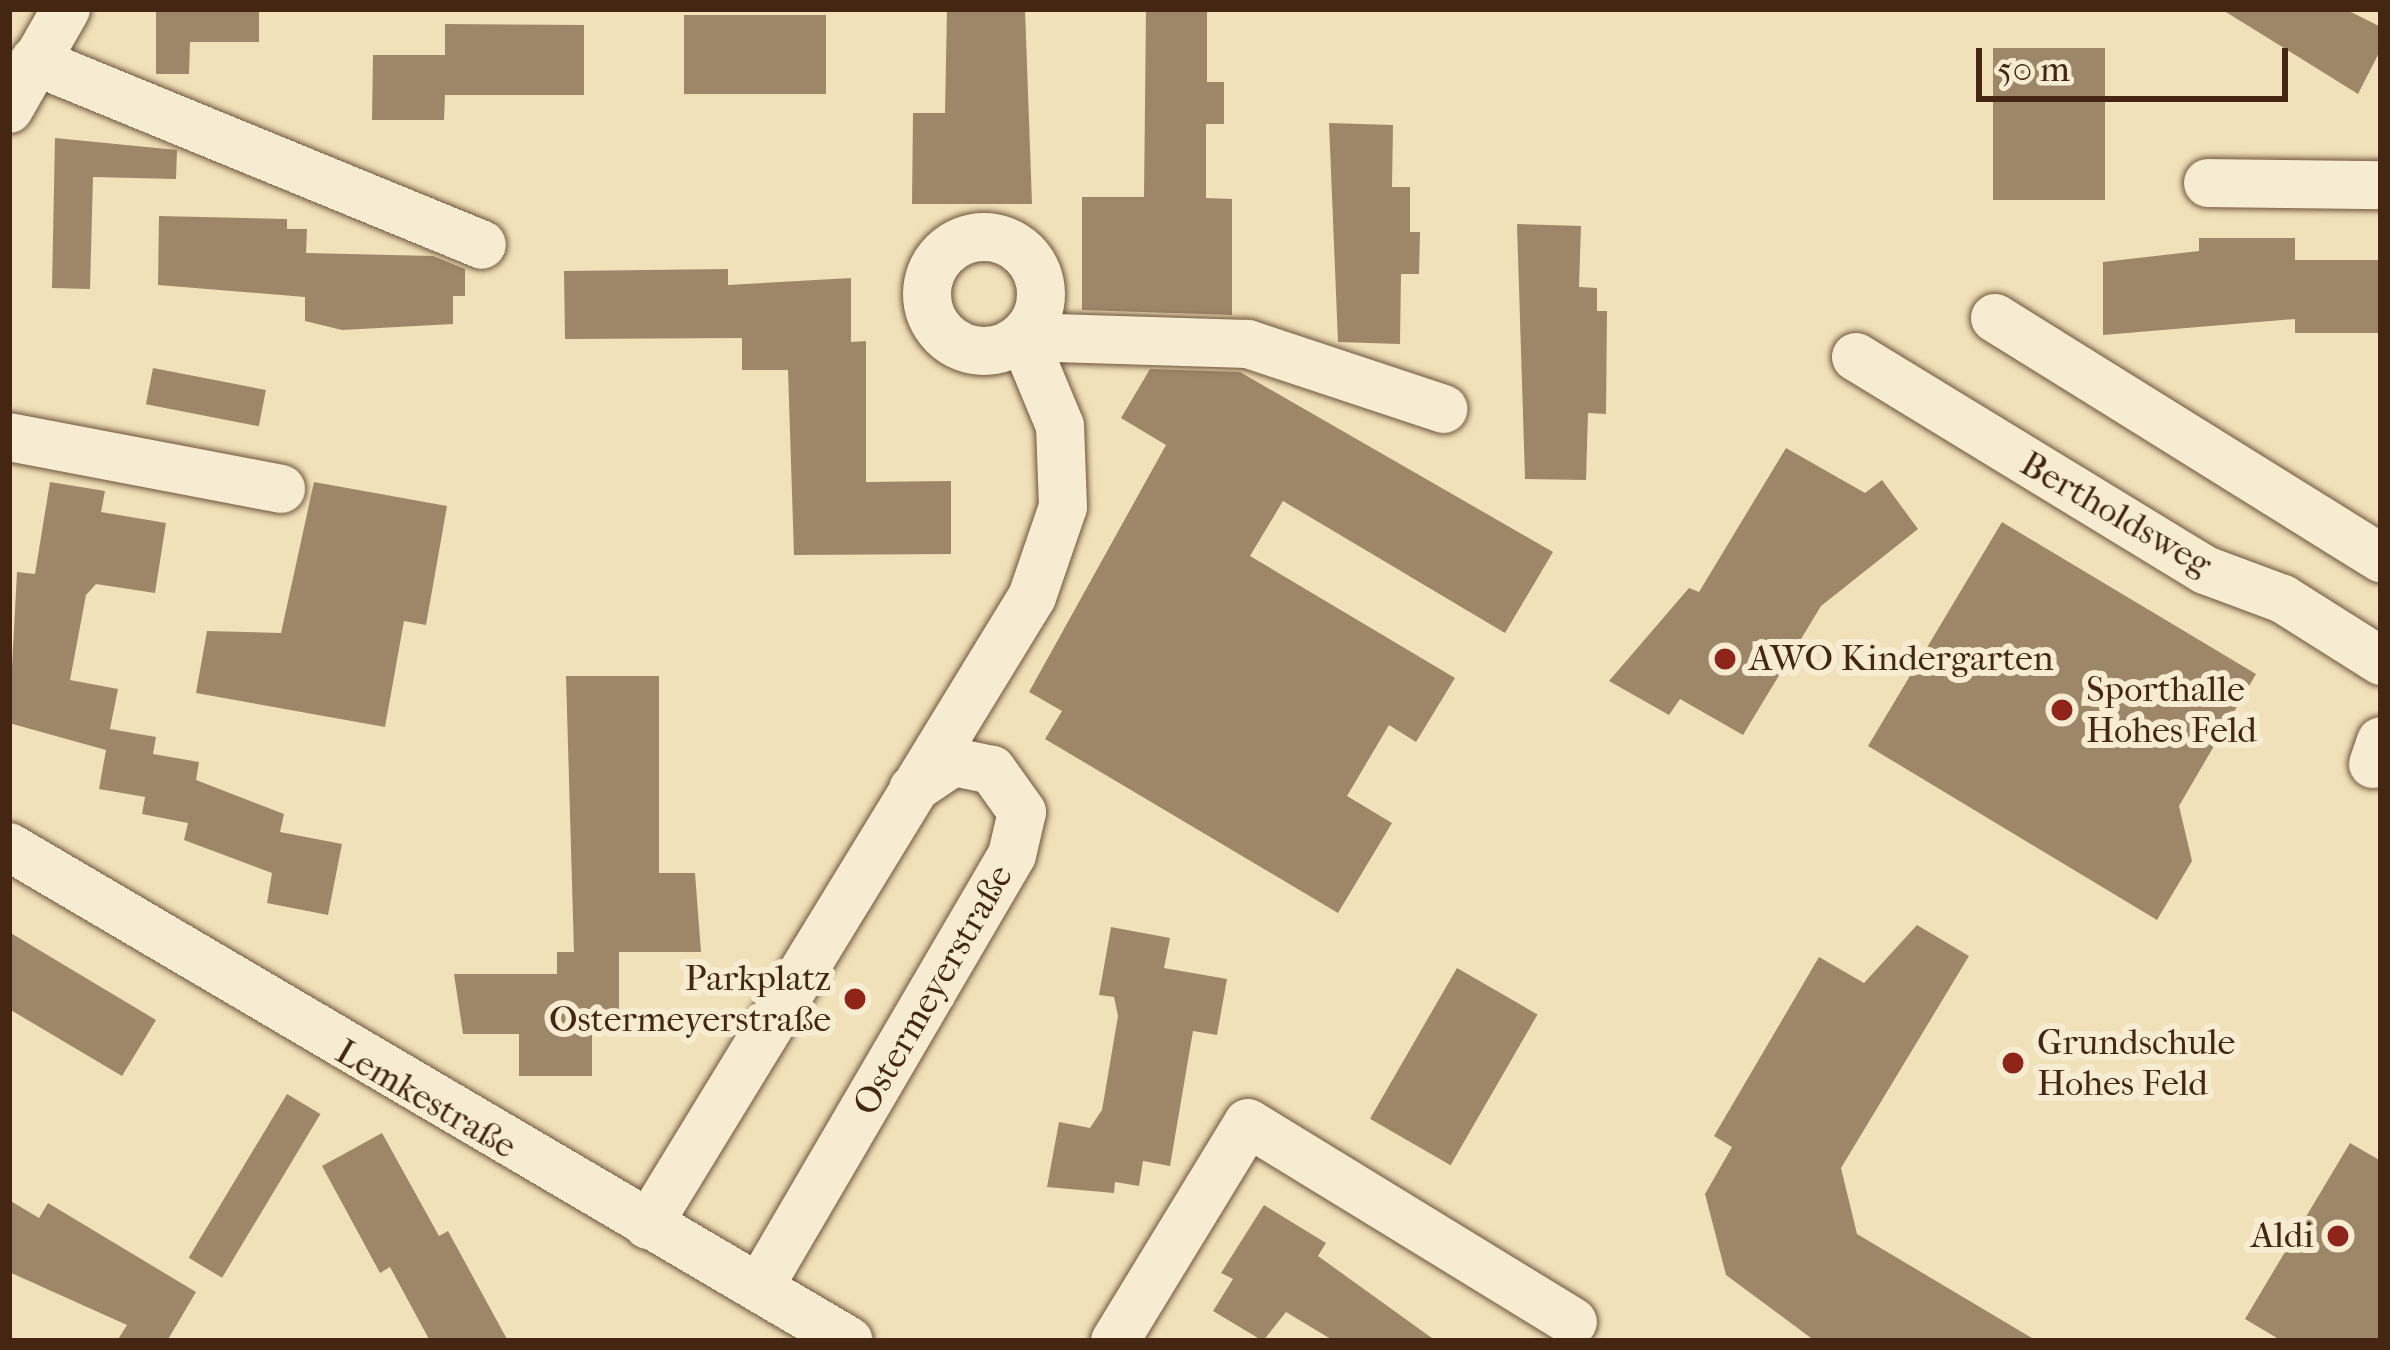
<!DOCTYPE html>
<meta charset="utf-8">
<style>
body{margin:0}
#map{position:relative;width:2390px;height:1350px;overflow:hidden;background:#f1e1b8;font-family:"IM FELL French Canon",serif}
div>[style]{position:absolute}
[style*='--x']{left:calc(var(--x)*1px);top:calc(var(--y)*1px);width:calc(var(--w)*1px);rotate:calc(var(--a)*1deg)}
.building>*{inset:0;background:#9e8769;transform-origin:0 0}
.roads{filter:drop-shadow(0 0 3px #6f553c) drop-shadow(0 0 3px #6f553c)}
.minor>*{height:48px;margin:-24px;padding:0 24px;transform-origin:24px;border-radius:24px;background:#f6ecd1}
.minor>.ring{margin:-24px;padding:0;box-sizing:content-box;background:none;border:48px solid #f6ecd1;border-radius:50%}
.dots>*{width:33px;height:33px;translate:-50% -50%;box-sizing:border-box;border:6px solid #f6ecd1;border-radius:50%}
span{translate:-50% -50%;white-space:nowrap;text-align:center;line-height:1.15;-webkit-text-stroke:12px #f6ecd1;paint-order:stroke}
.street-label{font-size:36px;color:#442613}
.poi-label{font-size:36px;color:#442613}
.left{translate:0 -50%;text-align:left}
.right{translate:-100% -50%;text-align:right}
.frame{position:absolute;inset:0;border:12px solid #442613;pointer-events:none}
.scale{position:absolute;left:1976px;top:48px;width:312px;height:54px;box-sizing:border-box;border:6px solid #442613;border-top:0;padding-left:15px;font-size:36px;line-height:42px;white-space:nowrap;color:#442613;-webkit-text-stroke:9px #f6ecd1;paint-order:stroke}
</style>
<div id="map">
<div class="building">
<i style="clip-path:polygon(156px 9px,259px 9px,259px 42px,190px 42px,189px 74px,156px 74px)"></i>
<i style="clip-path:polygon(947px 9px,1025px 9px,1032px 204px,912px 204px,913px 113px,945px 113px)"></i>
<i style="clip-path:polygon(1146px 9px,1207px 9px,1207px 82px,1224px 82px,1224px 124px,1206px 124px,1206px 198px,1232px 199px,1232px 315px,1082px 310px,1082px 197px,1144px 197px)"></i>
<i style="clip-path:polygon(2221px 9px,2345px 9px,2381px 27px,2381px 49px,2358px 94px)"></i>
<i style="left:684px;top:15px;width:142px;height:79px"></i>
<i style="clip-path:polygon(445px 24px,584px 25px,584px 95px,445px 95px,444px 120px,372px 120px,373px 55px,445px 55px)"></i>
<i style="left:1993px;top:48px;width:112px;height:152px"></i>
<i style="clip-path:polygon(1329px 123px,1393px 125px,1392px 187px,1410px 187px,1410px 232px,1420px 232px,1419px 274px,1401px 274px,1400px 344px,1338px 342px)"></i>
<i style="clip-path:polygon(55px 138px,177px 150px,176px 179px,93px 177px,90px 289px,52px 288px)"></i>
<i style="clip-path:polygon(159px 216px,287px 219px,287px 229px,307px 229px,306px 253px,433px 256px,465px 269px,465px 296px,453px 296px,453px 324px,342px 330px,305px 321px,305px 297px,158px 285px)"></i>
<i style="clip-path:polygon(1517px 224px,1581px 226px,1579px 287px,1597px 288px,1597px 311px,1607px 311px,1606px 414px,1588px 413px,1586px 480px,1525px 479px)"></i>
<i style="clip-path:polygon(2199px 238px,2295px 238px,2295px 260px,2381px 260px,2381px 333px,2295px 333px,2295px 319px,2103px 335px,2103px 262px,2199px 251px)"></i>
<i style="clip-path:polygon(728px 269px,728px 285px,851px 278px,851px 342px,866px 341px,866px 482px,951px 481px,951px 554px,794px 555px,788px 370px,742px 370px,742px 338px,565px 339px,564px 271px)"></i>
<i style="left:153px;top:368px;width:115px;height:37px;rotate:11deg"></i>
<i style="clip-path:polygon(1150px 369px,1240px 372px,1553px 552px,1505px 633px,1283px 501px,1250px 556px,1455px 678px,1416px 742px,1389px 725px,1347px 796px,1392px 823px,1338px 913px,1045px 739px,1062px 711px,1029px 692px,1166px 445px,1121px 418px)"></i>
<i style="clip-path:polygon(1786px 448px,1865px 493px,1882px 480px,1918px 529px,1821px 606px,1743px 735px,1680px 699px,1669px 715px,1609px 681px,1689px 588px,1699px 592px)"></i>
<i style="clip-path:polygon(50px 482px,105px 491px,101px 512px,166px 523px,155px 593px,96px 584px,86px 595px,70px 680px,118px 689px,110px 729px,156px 737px,153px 754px,199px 762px,196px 780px,284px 814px,280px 832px,342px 844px,328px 915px,267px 903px,272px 873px,184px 840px,188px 823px,142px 814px,145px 797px,99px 789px,106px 750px,9px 723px,17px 572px,35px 574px)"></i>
<i style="clip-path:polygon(314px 482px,447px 506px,426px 625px,404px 621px,385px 727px,196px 693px,207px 631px,281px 633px)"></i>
<i style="clip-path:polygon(2002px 522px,2256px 674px,2179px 806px,2192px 861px,2157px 920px,1868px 746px)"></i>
<i style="clip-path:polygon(566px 676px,659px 676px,659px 873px,695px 873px,701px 952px,619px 952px,619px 1024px,592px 1024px,592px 1076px,519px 1076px,519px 1034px,463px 1034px,454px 974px,557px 974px,557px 952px,574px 952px)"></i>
<i style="clip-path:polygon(1917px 925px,1969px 956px,1841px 1168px,1857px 1234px,2037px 1341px,1815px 1341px,1726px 1275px,1705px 1194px,1732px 1147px,1714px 1136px,1819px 957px,1864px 983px)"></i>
<i style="clip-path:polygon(1111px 927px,1170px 938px,1164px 968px,1227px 979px,1217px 1035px,1193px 1031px,1170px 1166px,1143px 1161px,1139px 1186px,1115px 1182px,1114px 1193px,1047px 1187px,1059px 1122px,1090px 1128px,1102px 1110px,1118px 1016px,1114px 997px,1099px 995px)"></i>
<i style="clip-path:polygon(9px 932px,156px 1020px,122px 1076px,9px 1009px)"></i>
<i style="left:1457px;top:968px;width:93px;height:174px;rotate:30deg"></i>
<i style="left:287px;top:1094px;width:39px;height:191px;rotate:31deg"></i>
<i style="clip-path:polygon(382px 1133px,439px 1236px,448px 1231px,508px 1341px,430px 1341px,390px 1267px,380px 1273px,322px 1166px)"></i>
<i style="clip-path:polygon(2350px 1143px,2381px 1161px,2381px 1341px,2282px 1341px,2245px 1319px)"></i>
<i style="clip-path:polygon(9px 1200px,39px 1218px,48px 1203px,196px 1292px,167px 1341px,117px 1341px,127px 1325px,9px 1272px)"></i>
<i style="clip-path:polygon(1264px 1205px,1326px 1243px,1318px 1256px,1436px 1341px,1334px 1341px,1286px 1312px,1263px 1341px,1213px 1311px,1233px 1279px,1221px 1273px)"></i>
</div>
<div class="roads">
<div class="minor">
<i style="--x:34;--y:61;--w:484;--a:22.3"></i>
<i style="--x:9;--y:109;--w:115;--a:-60.3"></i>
<i style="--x:2208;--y:183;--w:173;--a:0.7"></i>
<i class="ring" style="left:927px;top:237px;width:66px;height:66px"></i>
<i style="--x:1995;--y:318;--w:455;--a:31.9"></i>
<i style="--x:1856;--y:357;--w:409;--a:31.4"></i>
<i style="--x:2205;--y:570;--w:83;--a:20.4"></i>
<i style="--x:2283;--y:599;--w:116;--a:32.3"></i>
<i style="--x:9;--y:437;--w:277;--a:10.8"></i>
<i style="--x:2373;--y:764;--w:24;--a:-71"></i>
<i style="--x:9;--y:847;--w:974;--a:30.46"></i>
<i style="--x:648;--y:1225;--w:736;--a:-58.56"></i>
<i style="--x:1032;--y:597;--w:95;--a:-71"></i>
<i style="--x:1063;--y:507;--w:81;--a:-92.1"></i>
<i style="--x:1060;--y:426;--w:96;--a:-112.6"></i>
<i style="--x:1023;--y:337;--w:225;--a:1.8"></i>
<i style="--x:1248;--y:344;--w:206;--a:18.4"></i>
<i style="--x:759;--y:1288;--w:501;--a:-59.7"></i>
<i style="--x:1012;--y:855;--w:44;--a:-76.9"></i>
<i style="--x:1022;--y:812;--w:52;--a:-125.5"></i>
<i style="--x:992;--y:770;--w:40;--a:-168"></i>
<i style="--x:953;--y:762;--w:48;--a:146"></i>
<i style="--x:1115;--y:1341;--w:255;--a:-58.6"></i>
<i style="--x:1248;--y:1123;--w:381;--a:31.5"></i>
</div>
</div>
<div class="dots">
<i style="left:1725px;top:659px;background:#8f2418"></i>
<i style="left:2062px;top:710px;background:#8f2418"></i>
<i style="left:855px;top:999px;background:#8f2418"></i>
<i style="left:2013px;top:1063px;background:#8f2418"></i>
<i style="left:2338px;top:1236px;background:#8f2418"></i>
</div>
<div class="street-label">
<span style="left:2116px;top:514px;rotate:30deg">Bertholdsweg</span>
<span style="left:933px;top:990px;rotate:-60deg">Ostermeyerstraße</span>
<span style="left:426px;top:1099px;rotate:30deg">Lemkestraße</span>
</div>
<div class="poi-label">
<span class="left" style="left:1749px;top:659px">AWO Kindergarten</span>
<span class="left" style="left:2086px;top:710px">Sporthalle<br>Hohes Feld</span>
<span class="right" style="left:831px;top:999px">Parkplatz<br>Ostermeyerstraße</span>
<span class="left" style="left:2037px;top:1063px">Grundschule<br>Hohes Feld</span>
<span class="right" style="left:2314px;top:1236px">Aldi</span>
</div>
<div class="frame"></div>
<div class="scale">50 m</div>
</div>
